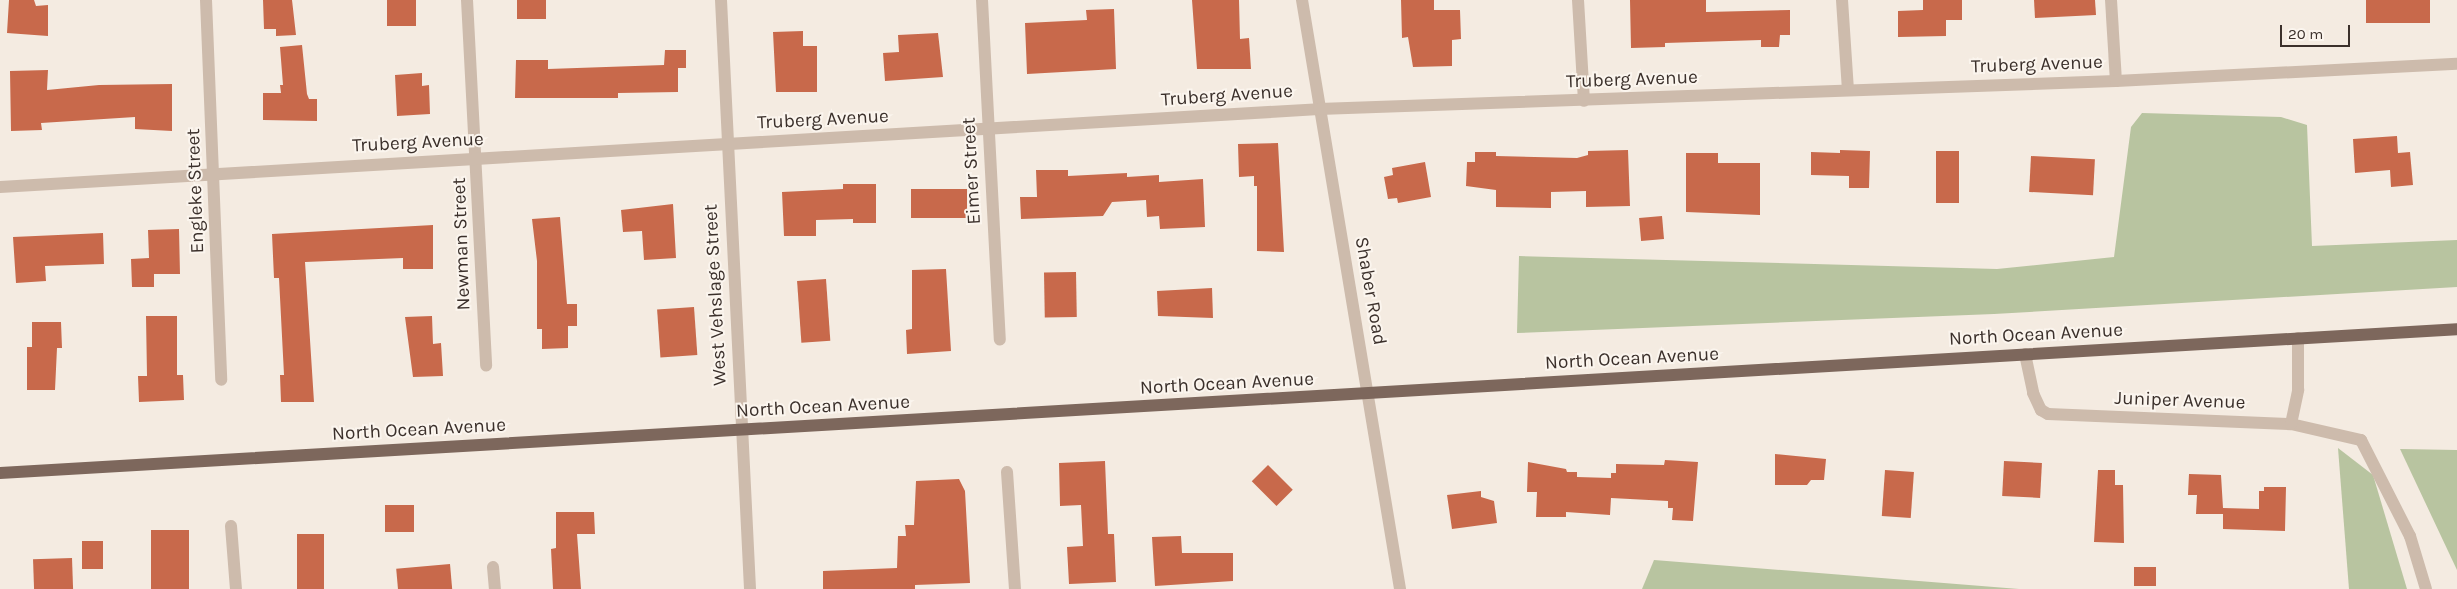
<!DOCTYPE html>
<style>
body{margin:0}
#map{position:relative;width:2457px;height:589px;overflow:hidden;background:#f4ebe1;font-family:Karla,sans-serif}
div>[style]{position:absolute}
[style*='--x']{left:calc(var(--x)*1px);top:calc(var(--y)*1px);width:calc(var(--w)*1px);rotate:calc(var(--a)*1deg)}
.green>*{inset:0;background:#b8c4a0}
.building>*{inset:0;background:#c8694b;transform-origin:0 0}
.minor>*{height:12px;margin:-6px;padding:0 6px;transform-origin:6px;border-radius:6px;background:#cdbbac}
.major>*{height:12px;margin:-6px;padding:0 6px;transform-origin:6px;border-radius:6px;background:#7d675c}
span{translate:-50% -50%;white-space:nowrap;text-align:center;line-height:1.15;-webkit-text-stroke:4px #fbf5ee;paint-order:stroke}
.street-label{font-size:19px;color:#3b302b}
.scale{position:absolute;left:2280px;top:25px;width:70px;height:22px;box-sizing:border-box;border:2px solid #3b302b;border-top:0;padding-left:6px;font-size:15px;line-height:18px;white-space:nowrap;color:#3b302b;-webkit-text-stroke:4px #fbf5ee;paint-order:stroke}
</style>
<div id="map">
<div class="green">
<i style="clip-path:polygon(2142px 113px,2281px 117px,2307px 125px,2312px 246px,2457px 240px,2457px 287px,1994px 314px,1517px 333px,1519px 256px,1997px 269px,2114px 257px,2131px 127px)"></i>
<i style="clip-path:polygon(2338px 448px,2373px 475px,2407px 589px,2349px 589px)"></i>
<i style="clip-path:polygon(2400px 449px,2457px 450px,2457px 570px)"></i>
<i style="clip-path:polygon(1654px 560px,2019px 589px,1642px 589px)"></i>
</div>
<div class="building">
<i style="clip-path:polygon(9px 0,34px 0,36px 6px,48px 5px,48px 36px,7px 33px)"></i>
<i style="clip-path:polygon(263px 0,292px 0,296px 35px,276px 36px,276px 29px,264px 29px)"></i>
<i style="left:387px;top:0;width:29px;height:26px"></i>
<i style="left:517px;top:0;width:29px;height:19px"></i>
<i style="clip-path:polygon(1192px 0,1239px 0,1240px 39px,1249px 38px,1251px 69px,1197px 69px)"></i>
<i style="clip-path:polygon(1401px 0,1434px 0,1434px 10px,1460px 10px,1461px 39px,1452px 40px,1452px 66px,1413px 67px,1408px 37px,1402px 38px)"></i>
<i style="clip-path:polygon(1630px 0,1706px 0,1706px 12px,1790px 10px,1790px 35px,1780px 35px,1779px 47px,1761px 47px,1761px 40px,1665px 43px,1665px 47px,1631px 48px)"></i>
<i style="clip-path:polygon(1923px 0,1962px 0,1962px 20px,1946px 20px,1946px 36px,1898px 37px,1898px 11px,1923px 10px)"></i>
<i style="clip-path:polygon(2034px 0,2095px 0,2096px 15px,2035px 18px)"></i>
<i style="left:2366px;top:0;width:64px;height:23px"></i>
<i style="clip-path:polygon(1114px 9px,1116px 69px,1027px 74px,1025px 23px,1087px 20px,1086px 10px)"></i>
<i style="clip-path:polygon(803px 31px,803px 46px,817px 46px,817px 92px,776px 92px,773px 32px)"></i>
<i style="clip-path:polygon(938px 33px,943px 77px,885px 81px,883px 53px,899px 52px,898px 35px)"></i>
<i style="clip-path:polygon(302px 45px,307px 94px,309px 99px,317px 99px,317px 121px,263px 120px,263px 93px,281px 93px,280px 85px,283px 85px,280px 47px)"></i>
<i style="clip-path:polygon(665px 50px,686px 50px,686px 68px,678px 68px,678px 92px,618px 93px,618px 98px,515px 98px,516px 60px,548px 60px,548px 69px,664px 65px)"></i>
<i style="clip-path:polygon(48px 70px,47px 90px,99px 85px,172px 84px,172px 131px,135px 129px,135px 117px,41px 123px,42px 130px,11px 131px,10px 71px)"></i>
<i style="clip-path:polygon(422px 73px,422px 86px,429px 85px,430px 114px,397px 116px,395px 75px)"></i>
<i style="clip-path:polygon(2397px 136px,2398px 153px,2410px 152px,2413px 185px,2391px 187px,2390px 170px,2355px 173px,2353px 139px)"></i>
<i style="clip-path:polygon(1278px 143px,1284px 252px,1257px 251px,1257px 186px,1254px 186px,1254px 176px,1239px 177px,1238px 144px)"></i>
<i style="clip-path:polygon(1628px 150px,1630px 206px,1586px 207px,1586px 191px,1551px 192px,1551px 208px,1496px 207px,1496px 190px,1466px 186px,1467px 162px,1475px 162px,1475px 152px,1496px 152px,1496px 156px,1577px 158px,1588px 155px,1588px 151px)"></i>
<i style="clip-path:polygon(1840px 150px,1870px 151px,1869px 188px,1849px 188px,1849px 176px,1811px 175px,1811px 152px,1840px 153px)"></i>
<i style="left:1936px;top:151px;width:23px;height:52px"></i>
<i style="clip-path:polygon(1686px 153px,1718px 153px,1718px 163px,1760px 163px,1760px 215px,1686px 212px)"></i>
<i style="left:2031px;top:156px;width:64px;height:36px;rotate:3deg"></i>
<i style="clip-path:polygon(1425px 162px,1431px 197px,1398px 203px,1397px 198px,1388px 199px,1384px 177px,1393px 175px,1392px 168px)"></i>
<i style="clip-path:polygon(1036px 170px,1068px 170px,1068px 176px,1127px 173px,1127px 177px,1159px 175px,1159px 182px,1203px 179px,1205px 227px,1160px 229px,1159px 216px,1147px 217px,1146px 200px,1112px 202px,1103px 216px,1021px 219px,1020px 197px,1037px 197px)"></i>
<i style="clip-path:polygon(843px 184px,876px 184px,876px 223px,853px 223px,853px 219px,816px 220px,816px 236px,784px 236px,782px 192px,843px 189px)"></i>
<i style="left:911px;top:189px;width:56px;height:29px"></i>
<i style="clip-path:polygon(673px 204px,676px 258px,644px 260px,642px 231px,623px 232px,621px 210px)"></i>
<i style="left:1662px;top:216px;width:23px;height:23px;rotate:85deg"></i>
<i style="clip-path:polygon(560px 217px,567px 304px,577px 304px,577px 326px,568px 326px,568px 348px,542px 349px,542px 329px,537px 329px,537px 261px,532px 219px)"></i>
<i style="clip-path:polygon(433px 225px,433px 269px,403px 269px,403px 258px,305px 262px,314px 402px,281px 402px,280px 375px,284px 375px,279px 278px,274px 278px,272px 234px)"></i>
<i style="clip-path:polygon(179px 229px,180px 274px,154px 274px,154px 287px,132px 287px,131px 259px,149px 258px,148px 230px)"></i>
<i style="clip-path:polygon(103px 233px,104px 264px,45px 266px,46px 281px,16px 283px,13px 237px)"></i>
<i style="clip-path:polygon(946px 269px,951px 351px,907px 354px,906px 330px,912px 329px,912px 270px)"></i>
<i style="left:1076px;top:272px;width:45px;height:32px;rotate:89deg"></i>
<i style="left:826px;top:279px;width:62px;height:29px;rotate:86deg"></i>
<i style="clip-path:polygon(1212px 288px,1213px 318px,1158px 316px,1157px 291px)"></i>
<i style="left:694px;top:307px;width:48px;height:37px;rotate:86deg"></i>
<i style="clip-path:polygon(146px 316px,177px 316px,177px 375px,183px 375px,184px 400px,139px 402px,138px 376px,147px 376px)"></i>
<i style="clip-path:polygon(432px 316px,433px 344px,441px 343px,443px 376px,413px 377px,405px 317px)"></i>
<i style="clip-path:polygon(32px 322px,61px 322px,62px 348px,57px 348px,55px 390px,27px 390px,27px 347px,32px 347px)"></i>
<i style="clip-path:polygon(1775px 454px,1826px 459px,1824px 480px,1811px 480px,1807px 485px,1775px 485px)"></i>
<i style="clip-path:polygon(1665px 460px,1698px 462px,1693px 521px,1672px 520px,1673px 508px,1668px 508px,1668px 501px,1611px 498px,1610px 515px,1566px 512px,1566px 517px,1536px 517px,1537px 492px,1527px 492px,1528px 462px,1566px 469px,1567px 472px,1577px 472px,1577px 477px,1611px 478px,1611px 473px,1616px 473px,1616px 464px,1664px 465px)"></i>
<i style="clip-path:polygon(1105px 461px,1108px 534px,1114px 534px,1116px 582px,1069px 584px,1067px 547px,1083px 546px,1081px 505px,1060px 506px,1059px 463px)"></i>
<i style="left:2004px;top:461px;width:38px;height:35px;rotate:3deg"></i>
<i style="left:1268px;top:465px;width:35px;height:23px;rotate:45deg"></i>
<i style="left:1885px;top:470px;width:29px;height:46px;rotate:4deg"></i>
<i style="clip-path:polygon(2098px 470px,2115px 470px,2115px 485px,2123px 485px,2124px 543px,2094px 542px)"></i>
<i style="clip-path:polygon(2189px 474px,2221px 475px,2223px 508px,2259px 509px,2259px 491px,2264px 491px,2264px 487px,2286px 487px,2285px 531px,2223px 529px,2223px 514px,2196px 514px,2197px 495px,2188px 495px)"></i>
<i style="clip-path:polygon(959px 479px,965px 491px,970px 583px,915px 585px,915px 589px,823px 589px,823px 571px,897px 568px,898px 536px,906px 536px,905px 525px,914px 525px,916px 481px)"></i>
<i style="clip-path:polygon(1481px 491px,1481px 497px,1494px 501px,1497px 523px,1452px 529px,1447px 495px)"></i>
<i style="left:414px;top:505px;width:27px;height:29px;rotate:90deg"></i>
<i style="clip-path:polygon(556px 512px,594px 512px,595px 534px,577px 534px,581px 589px,553px 589px,551px 549px,556px 548px)"></i>
<i style="left:151px;top:530px;width:38px;height:59px"></i>
<i style="left:297px;top:534px;width:27px;height:55px"></i>
<i style="clip-path:polygon(1181px 536px,1182px 553px,1233px 553px,1233px 581px,1155px 586px,1152px 537px)"></i>
<i style="left:82px;top:541px;width:21px;height:28px"></i>
<i style="left:72px;top:558px;width:31px;height:39px;rotate:88deg"></i>
<i style="left:450px;top:564px;width:25px;height:54px;rotate:85deg"></i>
<i style="left:2134px;top:567px;width:22px;height:19px"></i>
</div>
<div class="minor">
<i style="--x:206;--y:0;--w:380;--a:87.7"></i>
<i style="--x:467;--y:0;--w:366;--a:87"></i>
<i style="--x:721;--y:0;--w:590;--a:87.18"></i>
<i style="--x:982;--y:0;--w:340;--a:87"></i>
<i style="--x:1302;--y:0;--w:597;--a:80.55"></i>
<i style="--x:1578;--y:0;--w:101;--a:86.6"></i>
<i style="--x:1842;--y:0;--w:90;--a:86.2"></i>
<i style="--x:2111;--y:0;--w:81;--a:86.5"></i>
<i style="--x:0;--y:187;--w:1321;--a:-3.38"></i>
<i style="--x:1319;--y:109;--w:797;--a:-2.01"></i>
<i style="--x:2116;--y:81;--w:341;--a:-2.9"></i>
<i style="--x:2025;--y:354;--w:40;--a:78"></i>
<i style="--x:2033;--y:393;--w:19;--a:65"></i>
<i style="--x:2041;--y:410;--w:8;--a:30"></i>
<i style="--x:2048;--y:414;--w:243;--a:2.4"></i>
<i style="--x:2291;--y:424;--w:72;--a:12.9"></i>
<i style="--x:2361;--y:440;--w:108;--a:63"></i>
<i style="--x:2410;--y:536;--w:55;--a:73.2"></i>
<i style="--x:2291;--y:424;--w:35;--a:-78"></i>
<i style="--x:2298;--y:390;--w:52;--a:-90"></i>
<i style="--x:1007;--y:472;--w:117;--a:86.1"></i>
<i style="--x:231;--y:526;--w:63;--a:85.5"></i>
<i style="--x:493;--y:567;--w:22;--a:85"></i>
</div>
<div class="major">
<i style="--x:0;--y:473;--w:2461;--a:-3.35"></i>
</div>
<div class="street-label">
<span style="left:2037px;top:65px;rotate:-2deg">Truberg Avenue</span>
<span style="left:1632px;top:80px;rotate:-2deg">Truberg Avenue</span>
<span style="left:1227px;top:96px;rotate:-4deg">Truberg Avenue</span>
<span style="left:823px;top:120px;rotate:-3deg">Truberg Avenue</span>
<span style="left:418px;top:143px;rotate:-3deg">Truberg Avenue</span>
<span style="left:972px;top:171px;rotate:-93deg">Eimer Street</span>
<span style="left:196px;top:191px;rotate:-92deg">Engleke Street</span>
<span style="left:462px;top:244px;rotate:-92deg">Newman Street</span>
<span style="left:1370px;top:291px;rotate:80deg">Shaber Road</span>
<span style="left:716px;top:295px;rotate:-93deg">West Vehslage Street</span>
<span style="left:2036px;top:335px;rotate:-3deg">North Ocean Avenue</span>
<span style="left:1632px;top:359px;rotate:-3deg">North Ocean Avenue</span>
<span style="left:1227px;top:384px;rotate:-3deg">North Ocean Avenue</span>
<span style="left:2180px;top:401px;rotate:2deg">Juniper Avenue</span>
<span style="left:823px;top:407px;rotate:-3deg">North Ocean Avenue</span>
<span style="left:419px;top:430px;rotate:-3deg">North Ocean Avenue</span>
</div>
<div class="scale">20 m</div>
</div>
